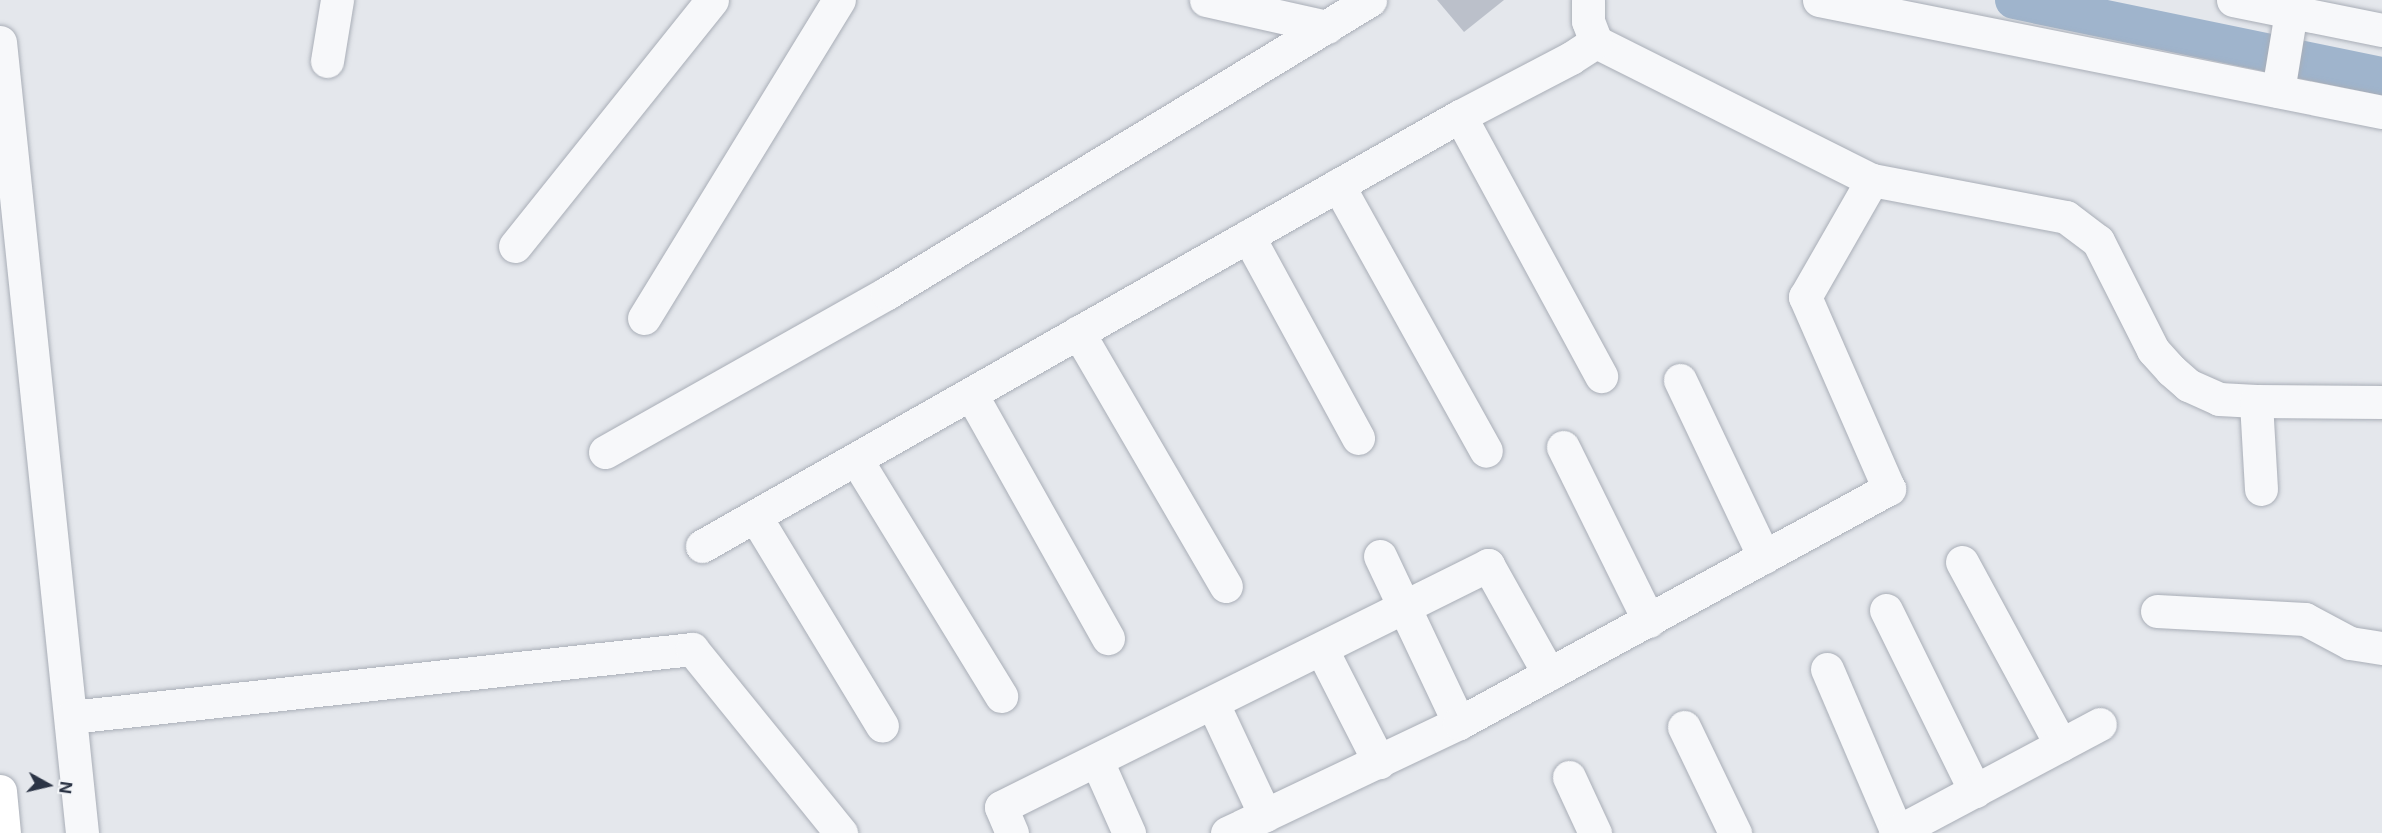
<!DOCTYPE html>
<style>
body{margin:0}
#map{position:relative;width:2382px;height:833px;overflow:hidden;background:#e4e7ec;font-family:Inter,sans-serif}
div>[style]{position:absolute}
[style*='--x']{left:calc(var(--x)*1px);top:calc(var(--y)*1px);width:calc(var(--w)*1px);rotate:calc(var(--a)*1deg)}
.canal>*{height:38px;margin:-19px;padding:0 19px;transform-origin:19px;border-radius:19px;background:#9fb4cc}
.building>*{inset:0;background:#bbc0ca}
.roads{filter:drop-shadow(0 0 2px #a9aeb7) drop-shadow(0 0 2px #a9aeb7)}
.minor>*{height:33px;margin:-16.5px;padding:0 16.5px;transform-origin:16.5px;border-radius:16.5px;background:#f7f8fa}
.major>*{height:33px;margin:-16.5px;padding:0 16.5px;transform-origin:16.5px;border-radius:16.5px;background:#fff}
span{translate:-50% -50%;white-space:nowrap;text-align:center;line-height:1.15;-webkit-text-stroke:5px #f4f6f9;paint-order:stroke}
.north{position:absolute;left:18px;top:755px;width:60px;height:60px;-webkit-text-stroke:4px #f4f6f9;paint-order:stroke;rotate:98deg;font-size:16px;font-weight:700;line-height:24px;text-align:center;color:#2b3445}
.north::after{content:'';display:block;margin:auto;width:21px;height:27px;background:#2b3445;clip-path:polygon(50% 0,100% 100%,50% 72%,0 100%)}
</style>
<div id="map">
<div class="canal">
<i style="--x:2014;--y:0;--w:376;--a:11.7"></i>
</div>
<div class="building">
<i style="clip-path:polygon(1437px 0,1504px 0,1464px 32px)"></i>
</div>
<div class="roads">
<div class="minor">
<i style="--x:1206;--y:0;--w:124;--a:12.6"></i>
<i style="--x:1819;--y:0;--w:574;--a:11.25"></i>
<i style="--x:2233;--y:0;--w:152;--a:11.4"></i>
<i style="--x:0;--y:42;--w:795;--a:84.08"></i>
<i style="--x:1596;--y:42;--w:309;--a:26.6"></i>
<i style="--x:1872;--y:180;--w:197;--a:10.8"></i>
<i style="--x:2066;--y:217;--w:40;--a:37"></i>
<i style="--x:2098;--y:241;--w:122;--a:63.2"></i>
<i style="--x:2153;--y:350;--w:27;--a:48"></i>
<i style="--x:2171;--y:370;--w:23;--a:41"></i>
<i style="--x:2188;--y:385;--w:34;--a:24"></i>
<i style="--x:2219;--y:399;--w:37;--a:3"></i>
<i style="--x:327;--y:61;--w:62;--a:-80.7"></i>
<i style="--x:2278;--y:91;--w:80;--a:-80.7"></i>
<i style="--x:2291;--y:12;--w:13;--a:-63"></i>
<i style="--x:1460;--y:116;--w:296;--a:61.5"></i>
<i style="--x:1338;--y:185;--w:304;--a:60.9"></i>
<i style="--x:1248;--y:236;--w:230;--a:61.4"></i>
<i style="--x:515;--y:246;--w:315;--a:-51.3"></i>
<i style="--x:644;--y:318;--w:373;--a:-58.5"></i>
<i style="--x:1078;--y:332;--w:294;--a:59.8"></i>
<i style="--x:1680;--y:380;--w:196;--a:64.6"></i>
<i style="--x:971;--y:394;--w:280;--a:60.7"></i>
<i style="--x:1563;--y:447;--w:194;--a:63.7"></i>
<i style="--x:605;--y:452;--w:324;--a:-29.4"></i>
<i style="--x:887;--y:293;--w:565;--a:-31.24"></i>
<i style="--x:856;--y:459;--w:278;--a:58.5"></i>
<i style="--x:2261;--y:489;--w:88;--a:-93.3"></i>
<i style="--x:2256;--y:401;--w:126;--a:0.5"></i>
<i style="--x:755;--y:516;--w:245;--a:58.8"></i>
<i style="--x:702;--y:546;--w:871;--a:-29.57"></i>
<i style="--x:1460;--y:116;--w:125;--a:-27.6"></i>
<i style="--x:1571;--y:58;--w:30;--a:-33"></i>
<i style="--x:1596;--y:42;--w:22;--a:-111"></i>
<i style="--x:1588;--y:21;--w:21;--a:-90"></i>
<i style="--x:1380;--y:556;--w:185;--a:64.7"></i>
<i style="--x:1962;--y:562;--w:208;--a:61.6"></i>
<i style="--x:1886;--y:610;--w:202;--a:63.8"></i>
<i style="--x:2157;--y:611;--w:148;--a:3.1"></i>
<i style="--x:2305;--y:619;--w:51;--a:28.1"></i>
<i style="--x:2350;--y:643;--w:32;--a:9"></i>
<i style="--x:1322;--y:650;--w:126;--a:63"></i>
<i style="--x:1827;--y:669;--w:177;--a:66.8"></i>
<i style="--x:1213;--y:704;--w:123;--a:64.9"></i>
<i style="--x:71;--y:717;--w:625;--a:-6.25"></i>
<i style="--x:692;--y:649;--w:237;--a:51"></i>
<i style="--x:1684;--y:727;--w:118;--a:64.3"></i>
<i style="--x:1097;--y:761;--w:79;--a:66"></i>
<i style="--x:1569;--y:777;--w:62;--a:65.1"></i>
<i style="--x:1012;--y:833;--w:28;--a:-113"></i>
<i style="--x:1001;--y:807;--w:544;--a:-26.42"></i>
<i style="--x:1488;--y:565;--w:125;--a:60.8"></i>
<i style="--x:1227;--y:833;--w:257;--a:-25.4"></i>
<i style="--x:1459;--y:723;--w:490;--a:-28.6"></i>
<i style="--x:1889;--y:489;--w:210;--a:-113.6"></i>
<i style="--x:1805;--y:297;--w:135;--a:-60.2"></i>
<i style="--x:1895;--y:833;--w:232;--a:-28"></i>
</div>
<div class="major">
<i style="--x:0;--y:791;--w:42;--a:84.6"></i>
</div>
</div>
<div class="north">N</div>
</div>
